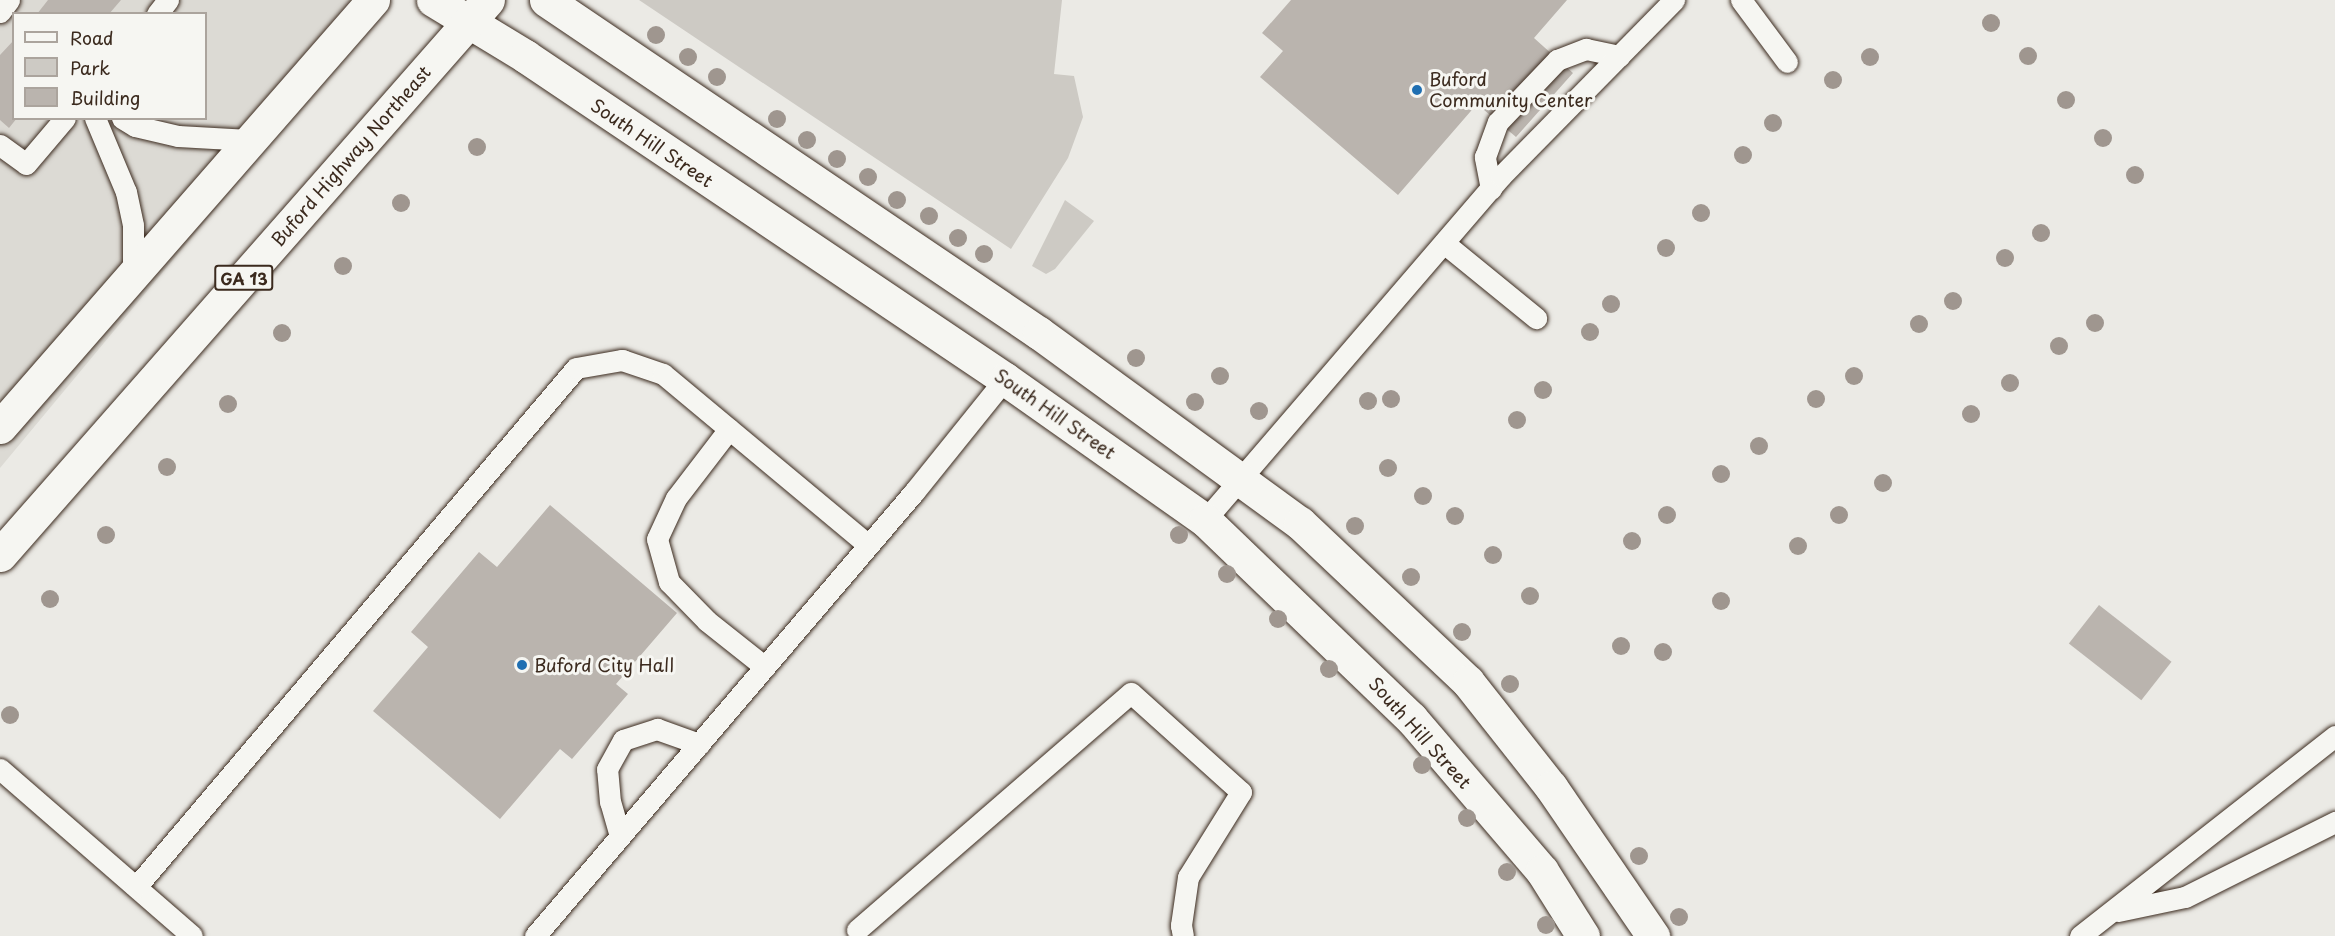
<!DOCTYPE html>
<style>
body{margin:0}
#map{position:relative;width:2335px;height:936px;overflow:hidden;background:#ebeae5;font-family:"Playpen Sans",sans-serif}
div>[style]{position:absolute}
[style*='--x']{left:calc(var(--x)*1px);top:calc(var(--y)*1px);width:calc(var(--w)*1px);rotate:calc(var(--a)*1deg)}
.built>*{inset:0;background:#dcdad4}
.green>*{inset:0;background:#cdcac4}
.building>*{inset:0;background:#bab4ae;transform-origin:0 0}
.roads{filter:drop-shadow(0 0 2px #3b2a1e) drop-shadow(0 0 2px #3b2a1e)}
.lane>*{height:21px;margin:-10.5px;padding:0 10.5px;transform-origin:10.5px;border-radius:10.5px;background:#f6f6f2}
.secondary>*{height:33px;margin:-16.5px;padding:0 16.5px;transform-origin:16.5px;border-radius:16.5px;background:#f6f6f2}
.primary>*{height:33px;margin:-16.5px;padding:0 16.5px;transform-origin:16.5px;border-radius:16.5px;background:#f6f6f2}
.trees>*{width:18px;height:18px;margin:-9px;border-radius:50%;background:#9f968f}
.dots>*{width:16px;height:16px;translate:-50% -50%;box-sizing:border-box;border:3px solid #f6f6f2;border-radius:50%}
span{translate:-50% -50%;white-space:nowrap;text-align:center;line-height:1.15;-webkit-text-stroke:6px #f6f6f2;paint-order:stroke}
.shield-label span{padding:2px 4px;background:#f6f6f2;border:2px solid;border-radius:4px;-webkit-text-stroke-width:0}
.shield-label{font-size:16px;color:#3b2a1e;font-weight:700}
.poi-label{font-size:18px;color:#3b2a1e}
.left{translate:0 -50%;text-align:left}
.street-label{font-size:18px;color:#3b2a1e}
.legend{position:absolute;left:12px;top:12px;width:195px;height:108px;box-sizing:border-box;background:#f6f6f2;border:2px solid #aba49d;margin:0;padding:8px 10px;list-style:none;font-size:18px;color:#3b2a1e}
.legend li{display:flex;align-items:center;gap:12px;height:30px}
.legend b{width:30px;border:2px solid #aba49d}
</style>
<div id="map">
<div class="built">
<i style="clip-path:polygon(evenodd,0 0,389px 0,0 468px,0 0,14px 14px,206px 14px,206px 118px,14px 118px,14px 14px)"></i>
</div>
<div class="green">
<i style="clip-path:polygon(639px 0,1062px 0,1054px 74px,1074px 76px,1083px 117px,1068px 158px,1011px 249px)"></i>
<i style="clip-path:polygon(1065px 200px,1094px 221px,1055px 269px,1046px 274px,1032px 266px)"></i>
</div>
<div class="building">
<i style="clip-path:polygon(48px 0,121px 0,109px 14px,37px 14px)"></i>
<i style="clip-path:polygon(1291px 0,1567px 0,1534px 38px,1573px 73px,1516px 137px,1477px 104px,1398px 195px,1260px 77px,1283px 51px,1262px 33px)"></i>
<i style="clip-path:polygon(14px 40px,14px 118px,17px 118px,9px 128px,0 120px,0 55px)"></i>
<i style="clip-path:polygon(550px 505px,677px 613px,616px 684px,628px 694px,572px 759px,560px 749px,500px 819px,373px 711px,428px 647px,411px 632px,479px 552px,497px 567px)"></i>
<i style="left:2099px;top:605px;width:92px;height:49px;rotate:38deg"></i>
</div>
<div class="roads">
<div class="lane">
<i style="--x:1741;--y:0;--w:77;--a:53.4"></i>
<i style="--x:0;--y:12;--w:15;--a:-53"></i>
<i style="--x:157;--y:14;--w:18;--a:-52"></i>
<i style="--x:95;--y:118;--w:80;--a:67.3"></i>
<i style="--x:126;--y:192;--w:34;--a:78"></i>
<i style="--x:133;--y:225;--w:47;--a:90"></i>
<i style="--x:122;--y:118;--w:15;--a:32"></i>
<i style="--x:135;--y:126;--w:44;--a:13.1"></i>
<i style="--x:178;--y:136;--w:71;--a:3.2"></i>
<i style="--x:0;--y:145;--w:32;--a:36"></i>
<i style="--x:26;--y:164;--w:60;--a:-49.7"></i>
<i style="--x:1491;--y:189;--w:33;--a:-101"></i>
<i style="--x:1485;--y:157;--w:37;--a:-70"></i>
<i style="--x:1498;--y:122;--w:86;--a:-46.4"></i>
<i style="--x:1557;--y:60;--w:31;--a:-21"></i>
<i style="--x:1586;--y:49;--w:34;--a:12"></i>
<i style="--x:1444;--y:243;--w:119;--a:39.2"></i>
<i style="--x:729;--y:429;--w:87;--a:127.5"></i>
<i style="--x:676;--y:498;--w:45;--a:114.9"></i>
<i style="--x:657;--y:539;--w:45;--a:74.4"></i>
<i style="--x:669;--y:582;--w:54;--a:45.7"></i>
<i style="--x:707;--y:621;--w:74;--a:38.4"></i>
<i style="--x:1205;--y:520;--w:454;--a:-49.3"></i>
<i style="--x:1501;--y:176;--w:247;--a:-45.5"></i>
<i style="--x:0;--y:769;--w:254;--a:41"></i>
<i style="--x:620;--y:836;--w:35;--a:-106"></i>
<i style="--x:610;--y:802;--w:33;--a:-95"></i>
<i style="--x:607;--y:769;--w:33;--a:-61"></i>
<i style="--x:623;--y:740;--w:36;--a:-18"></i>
<i style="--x:657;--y:729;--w:45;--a:19.7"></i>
<i style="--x:136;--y:887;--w:680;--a:-49.71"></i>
<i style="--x:576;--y:368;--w:47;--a:-9.9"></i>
<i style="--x:622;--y:360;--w:43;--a:18.9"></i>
<i style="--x:663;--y:374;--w:267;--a:39.8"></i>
<i style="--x:2118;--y:911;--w:68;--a:-11.8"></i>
<i style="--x:2185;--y:897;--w:168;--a:-26.6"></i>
<i style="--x:857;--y:930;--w:362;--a:-40.9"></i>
<i style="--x:1131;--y:693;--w:148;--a:42"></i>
<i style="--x:1241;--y:792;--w:100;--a:121.9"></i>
<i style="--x:1188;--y:877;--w:49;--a:98.3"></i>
<i style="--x:1181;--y:925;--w:11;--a:80"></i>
<i style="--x:535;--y:936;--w:584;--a:-49.52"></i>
<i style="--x:914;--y:492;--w:145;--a:-51.2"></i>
<i style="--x:2080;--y:936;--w:324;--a:-38.1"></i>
</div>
<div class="secondary">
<i style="--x:433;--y:0;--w:108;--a:31.3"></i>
<i style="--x:525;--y:56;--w:579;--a:33.94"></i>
<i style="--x:1005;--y:379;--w:245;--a:35.2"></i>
<i style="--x:1205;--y:520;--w:286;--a:43.9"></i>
<i style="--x:1411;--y:718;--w:201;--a:49.4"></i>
<i style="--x:1542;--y:871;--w:77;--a:57.8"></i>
<i style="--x:546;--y:0;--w:595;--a:34.04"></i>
<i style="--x:1039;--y:333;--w:323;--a:36.1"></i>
<i style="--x:1300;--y:523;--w:231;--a:43.4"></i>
<i style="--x:1468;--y:682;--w:134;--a:51.7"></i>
<i style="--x:1551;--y:787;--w:181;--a:55.6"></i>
</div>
<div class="primary">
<i style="--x:0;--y:427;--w:567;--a:-48.86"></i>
<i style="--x:0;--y:555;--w:739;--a:-48.68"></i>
</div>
</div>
<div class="trees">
<i style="left:1991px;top:23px"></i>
<i style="left:656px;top:35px"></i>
<i style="left:2028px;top:56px"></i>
<i style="left:688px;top:57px"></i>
<i style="left:1870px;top:57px"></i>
<i style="left:717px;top:77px"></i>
<i style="left:1833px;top:80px"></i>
<i style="left:2066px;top:100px"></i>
<i style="left:777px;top:119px"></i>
<i style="left:1773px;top:123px"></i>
<i style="left:2103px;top:138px"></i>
<i style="left:807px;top:140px"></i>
<i style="left:477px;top:147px"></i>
<i style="left:1743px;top:155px"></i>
<i style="left:837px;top:159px"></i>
<i style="left:2135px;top:175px"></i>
<i style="left:868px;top:177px"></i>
<i style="left:897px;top:200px"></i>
<i style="left:401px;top:203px"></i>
<i style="left:1701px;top:213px"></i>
<i style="left:929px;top:216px"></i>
<i style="left:2041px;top:233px"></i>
<i style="left:958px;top:238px"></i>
<i style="left:1666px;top:248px"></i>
<i style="left:984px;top:254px"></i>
<i style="left:2005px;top:258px"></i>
<i style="left:343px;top:266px"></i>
<i style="left:1953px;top:301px"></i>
<i style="left:1611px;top:304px"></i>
<i style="left:2095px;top:323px"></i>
<i style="left:1919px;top:324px"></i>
<i style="left:1590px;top:332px"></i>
<i style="left:282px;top:333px"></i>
<i style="left:2059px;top:346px"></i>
<i style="left:1136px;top:358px"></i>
<i style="left:1220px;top:376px"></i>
<i style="left:1854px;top:376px"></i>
<i style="left:2010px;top:383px"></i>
<i style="left:1543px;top:390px"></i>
<i style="left:1391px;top:399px"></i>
<i style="left:1816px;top:399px"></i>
<i style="left:1368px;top:401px"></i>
<i style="left:1195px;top:402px"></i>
<i style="left:228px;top:404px"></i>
<i style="left:1259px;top:411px"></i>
<i style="left:1971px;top:414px"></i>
<i style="left:1517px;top:420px"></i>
<i style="left:1759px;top:446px"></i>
<i style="left:167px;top:467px"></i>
<i style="left:1388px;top:468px"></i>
<i style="left:1721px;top:474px"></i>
<i style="left:1883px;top:483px"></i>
<i style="left:1423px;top:496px"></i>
<i style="left:1667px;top:515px"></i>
<i style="left:1839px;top:515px"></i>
<i style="left:1455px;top:516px"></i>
<i style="left:1355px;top:526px"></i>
<i style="left:106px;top:535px"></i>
<i style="left:1179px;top:535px"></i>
<i style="left:1632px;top:541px"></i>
<i style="left:1798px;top:546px"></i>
<i style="left:1493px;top:555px"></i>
<i style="left:1227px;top:574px"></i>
<i style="left:1411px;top:577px"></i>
<i style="left:1530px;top:596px"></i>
<i style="left:50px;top:599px"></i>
<i style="left:1721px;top:601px"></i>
<i style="left:1278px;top:619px"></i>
<i style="left:1462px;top:632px"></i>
<i style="left:1621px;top:646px"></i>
<i style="left:1663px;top:652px"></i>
<i style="left:1329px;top:669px"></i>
<i style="left:1510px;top:684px"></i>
<i style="left:10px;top:715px"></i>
<i style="left:1422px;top:765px"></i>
<i style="left:1467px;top:818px"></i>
<i style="left:1639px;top:856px"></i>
<i style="left:1507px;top:872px"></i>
<i style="left:1679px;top:917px"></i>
<i style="left:1546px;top:925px"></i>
</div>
<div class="dots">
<i style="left:1417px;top:90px;background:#1f6fb2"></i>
<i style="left:522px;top:665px;background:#1f6fb2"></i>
</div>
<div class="shield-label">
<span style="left:244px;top:278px">GA 13</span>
</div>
<div class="poi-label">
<span class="left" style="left:1429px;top:90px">Buford<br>Community Center</span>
<span class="left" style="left:534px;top:665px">Buford City Hall</span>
</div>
<div class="street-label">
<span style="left:652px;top:143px;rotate:34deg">South Hill Street</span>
<span style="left:351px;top:156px;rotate:-49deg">Buford Highway Northeast</span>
<span style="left:1055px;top:414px;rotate:35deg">South Hill Street</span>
<span style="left:1420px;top:733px;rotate:48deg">South Hill Street</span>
</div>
<ul class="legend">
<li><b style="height:8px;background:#f6f6f2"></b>Road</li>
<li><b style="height:16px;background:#cdcac4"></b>Park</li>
<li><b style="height:16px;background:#bab4ae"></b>Building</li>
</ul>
</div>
